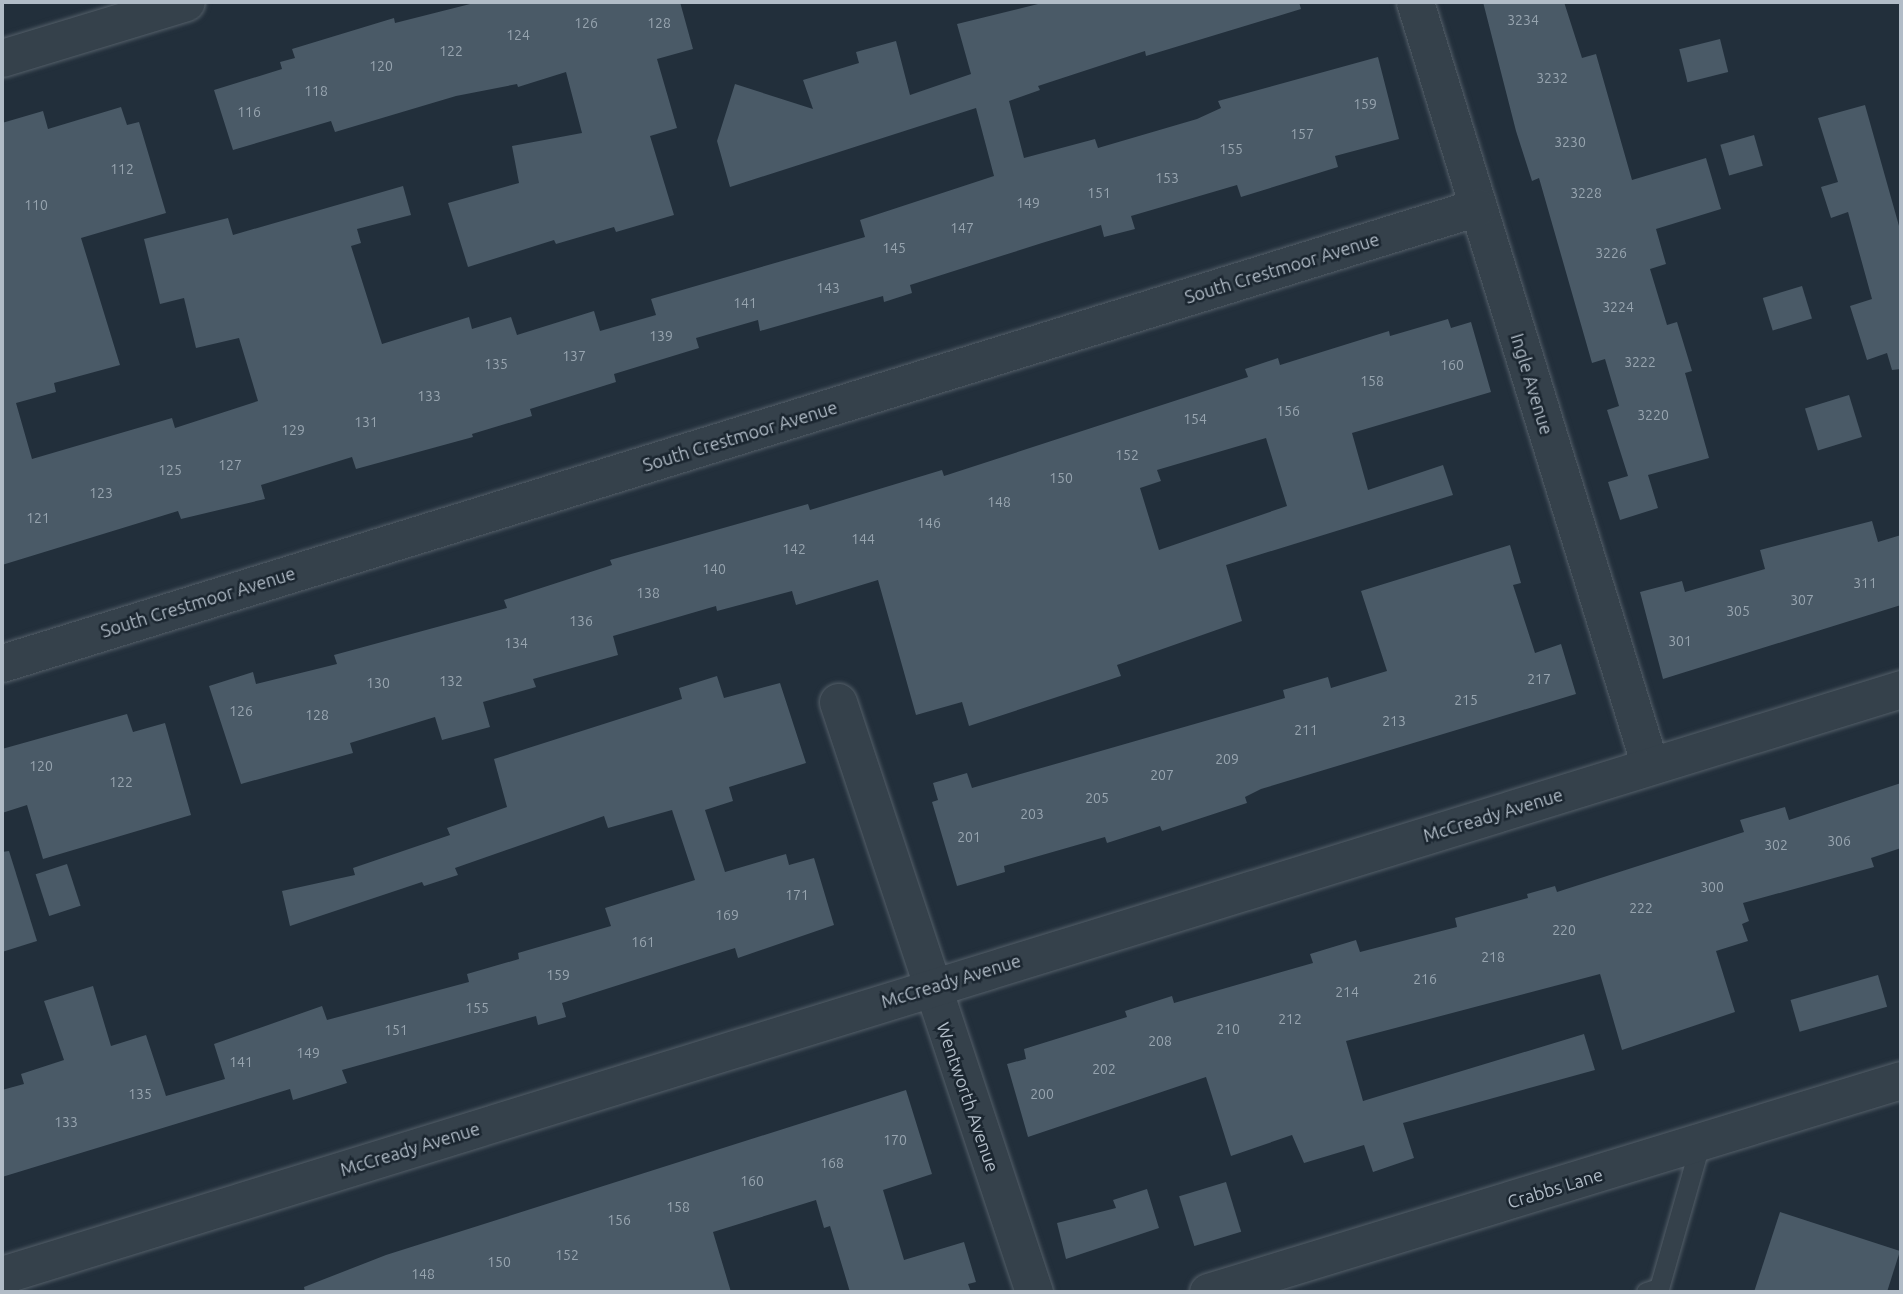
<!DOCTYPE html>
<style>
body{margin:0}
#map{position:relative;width:1903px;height:1294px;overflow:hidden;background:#222f3b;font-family:Ubuntu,sans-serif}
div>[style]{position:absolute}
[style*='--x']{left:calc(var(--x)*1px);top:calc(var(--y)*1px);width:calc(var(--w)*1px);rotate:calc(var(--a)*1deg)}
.building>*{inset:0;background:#4a5a67;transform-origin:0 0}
.roads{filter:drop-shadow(0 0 2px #545f69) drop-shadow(0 0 2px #545f69)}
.lane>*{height:19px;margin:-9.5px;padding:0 9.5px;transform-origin:9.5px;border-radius:9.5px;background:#35414b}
.street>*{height:37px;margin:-18.5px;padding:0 18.5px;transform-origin:18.5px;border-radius:18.5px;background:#35414b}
span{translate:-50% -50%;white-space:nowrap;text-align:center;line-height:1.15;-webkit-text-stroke:5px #1b2630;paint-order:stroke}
.number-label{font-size:14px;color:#97a4af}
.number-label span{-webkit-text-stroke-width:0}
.street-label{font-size:18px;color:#b1bcc7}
.frame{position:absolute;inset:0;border:4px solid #b1bcc7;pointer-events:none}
</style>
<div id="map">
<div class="building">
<i style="clip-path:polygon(478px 2px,680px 2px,693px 49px,657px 59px,677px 128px,650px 136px,674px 215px,616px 232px,614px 227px,556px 244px,554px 240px,468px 267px,448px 203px,519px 183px,512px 146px,582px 133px,566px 72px,518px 87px,517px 84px,456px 96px,335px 132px,331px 121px,233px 150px,214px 90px,282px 69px,280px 62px,295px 58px,292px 49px,394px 18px,395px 23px)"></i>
<i style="clip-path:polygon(1046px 2px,1299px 2px,1301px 9px,1146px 56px,1145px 51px,1038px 86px,1040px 90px,1009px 101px,1024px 158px,1095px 139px,1098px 148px,1197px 119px,1221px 108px,1218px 101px,1378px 57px,1399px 139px,1335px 156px,1338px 167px,1241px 197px,1237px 185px,1131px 216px,1135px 229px,1104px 237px,1101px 225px,1042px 243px,910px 285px,912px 293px,884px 302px,883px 296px,760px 331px,758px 320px,696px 338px,699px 348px,614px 374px,616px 382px,530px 409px,532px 416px,472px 434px,473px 437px,356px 469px,352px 457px,261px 485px,265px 499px,181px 519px,178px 511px,2px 565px,2px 123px,43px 111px,48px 129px,121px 107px,127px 125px,139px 122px,166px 213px,81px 238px,120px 365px,54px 383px,56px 392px,16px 403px,32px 459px,172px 418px,175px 428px,258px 401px,239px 338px,196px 348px,184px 298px,160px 304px,144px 239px,228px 218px,233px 235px,403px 186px,411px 215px,357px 229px,361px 243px,351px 246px,382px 344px,469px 317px,472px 329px,511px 317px,517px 335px,594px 311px,600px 331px,656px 315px,651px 299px,865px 237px,860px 220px,994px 176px,976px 108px,730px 187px,717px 141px,735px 84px,813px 109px,803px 80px,859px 63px,856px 52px,896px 41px,910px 95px,971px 74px,957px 24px)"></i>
<i style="clip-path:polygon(1483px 2px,1564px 2px,1582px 58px,1596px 54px,1632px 180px,1706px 158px,1721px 209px,1656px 229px,1666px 264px,1650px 269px,1667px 325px,1677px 322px,1692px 371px,1685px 373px,1709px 458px,1648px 475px,1658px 508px,1620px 520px,1608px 482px,1628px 476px,1607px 410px,1619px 406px,1605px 359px,1592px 363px,1539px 178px,1532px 181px,1516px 131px)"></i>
<i style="left:1720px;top:39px;width:34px;height:42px;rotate:76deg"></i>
<i style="clip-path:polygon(1865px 105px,1901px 233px,1901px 369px,1892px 370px,1887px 353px,1867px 360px,1850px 306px,1872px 299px,1848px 212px,1831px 218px,1821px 187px,1838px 182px,1818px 118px)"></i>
<i style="left:1754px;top:135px;width:32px;height:35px;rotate:74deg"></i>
<i style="left:1802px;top:286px;width:34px;height:41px;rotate:73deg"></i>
<i style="clip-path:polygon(evenodd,1448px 319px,1451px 328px,1471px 322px,1491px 392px,1352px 433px,1368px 490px,1443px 465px,1453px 495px,1226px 565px,1242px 621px,1117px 665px,1121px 676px,969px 726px,962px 702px,916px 715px,878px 580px,796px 605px,792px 591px,717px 611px,716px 606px,613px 636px,618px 655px,533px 679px,536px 687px,483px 702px,490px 727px,442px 740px,435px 717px,350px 743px,353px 753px,241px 784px,209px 686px,253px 672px,256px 684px,337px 664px,334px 655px,507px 608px,504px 600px,612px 565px,610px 560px,808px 504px,810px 510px,942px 470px,944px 476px,1248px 377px,1245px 369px,1278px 358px,1280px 365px,1389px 331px,1390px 336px,1448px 319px,1266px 438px,1287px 506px,1159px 550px,1140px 488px,1161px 481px,1157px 470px,1266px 438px)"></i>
<i style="left:1849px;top:395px;width:44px;height:46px;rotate:73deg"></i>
<i style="clip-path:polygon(1872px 521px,1878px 542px,1901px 535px,1901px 605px,1663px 679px,1640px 592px,1682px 581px,1685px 592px,1765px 569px,1760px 550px)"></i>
<i style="clip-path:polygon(1510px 545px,1521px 583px,1513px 585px,1535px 653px,1561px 644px,1576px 694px,1261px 789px,1245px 797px,1247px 803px,1162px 831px,1160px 826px,1107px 843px,1105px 837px,1004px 866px,1005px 872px,957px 886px,932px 802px,938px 800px,933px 783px,967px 773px,972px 788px,1285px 698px,1283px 690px,1328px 677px,1331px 688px,1387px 671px,1361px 591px)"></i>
<i style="clip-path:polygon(717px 676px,724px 698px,780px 683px,806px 763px,729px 787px,733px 801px,705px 810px,725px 872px,786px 854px,789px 865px,814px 858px,834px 925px,738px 958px,735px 948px,562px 1003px,566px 1017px,538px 1025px,536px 1016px,342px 1070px,347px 1083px,293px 1100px,290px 1089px,2px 1177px,2px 1090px,24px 1084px,21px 1074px,64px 1060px,44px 1001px,93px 986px,111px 1046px,146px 1035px,166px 1096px,225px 1079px,214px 1044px,322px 1006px,327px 1020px,469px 982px,467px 974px,519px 959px,518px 953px,611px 926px,605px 908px,695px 880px,672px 810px,608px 828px,604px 816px,455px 868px,458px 875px,424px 886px,422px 882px,290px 926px,282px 891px,355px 875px,353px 868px,450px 835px,447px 828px,507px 807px,494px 759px,682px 699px,679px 688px)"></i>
<i style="clip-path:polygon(127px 714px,133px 732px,165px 723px,191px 815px,43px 859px,27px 805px,2px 813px,2px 749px)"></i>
<i style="clip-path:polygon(1901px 783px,1901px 848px,1871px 858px,1874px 867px,1743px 903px,1749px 921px,1742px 924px,1748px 941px,1716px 951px,1735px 1012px,1622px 1050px,1600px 974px,1346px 1041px,1363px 1101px,1584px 1034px,1595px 1070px,1403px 1123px,1414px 1158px,1373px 1172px,1364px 1145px,1304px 1163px,1292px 1135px,1231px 1156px,1206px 1077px,1028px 1137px,1007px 1064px,1026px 1059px,1024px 1049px,1127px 1017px,1125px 1011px,1172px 996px,1174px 1003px,1313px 963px,1310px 954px,1356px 940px,1360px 952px,1457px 927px,1455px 918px,1528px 898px,1527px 894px,1555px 886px,1557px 892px,1744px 832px,1740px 820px,1785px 807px,1789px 820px)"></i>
<i style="clip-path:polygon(9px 851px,37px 941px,2px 952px,2px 852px)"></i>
<i style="left:67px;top:864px;width:44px;height:33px;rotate:72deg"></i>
<i style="left:1878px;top:975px;width:33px;height:91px;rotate:74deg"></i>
<i style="clip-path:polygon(906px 1090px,932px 1174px,883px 1190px,904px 1260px,964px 1242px,976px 1282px,968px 1284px,971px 1292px,850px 1292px,830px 1226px,824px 1228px,816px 1200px,713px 1232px,731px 1292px,305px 1292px,304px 1287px,386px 1255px)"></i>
<i style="left:1226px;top:1182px;width:52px;height:49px;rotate:73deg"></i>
<i style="clip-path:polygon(1147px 1189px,1159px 1228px,1066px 1259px,1057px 1223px,1116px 1208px,1113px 1200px)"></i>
<i style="clip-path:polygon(1780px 1212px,1900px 1251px,1887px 1292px,1754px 1292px)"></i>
</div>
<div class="roads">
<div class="lane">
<i style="--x:1646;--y:1292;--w:14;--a:-17"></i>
<i style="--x:1659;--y:1288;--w:150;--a:-74.1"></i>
</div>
<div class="street">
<i style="--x:1415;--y:2;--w:799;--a:72.9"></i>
<i style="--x:2;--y:58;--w:192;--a:-16.9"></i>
<i style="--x:2;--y:663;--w:1545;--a:-17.17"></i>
<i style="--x:838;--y:702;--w:622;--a:71.62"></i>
<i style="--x:2;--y:1275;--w:1987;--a:-17.15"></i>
<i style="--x:1208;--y:1292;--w:725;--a:-17.01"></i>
</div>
</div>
<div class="number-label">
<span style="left:1523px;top:20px">3234</span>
<span style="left:586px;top:23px">126</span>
<span style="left:659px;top:23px">128</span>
<span style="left:518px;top:35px">124</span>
<span style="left:451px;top:51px">122</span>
<span style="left:381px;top:66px">120</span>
<span style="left:1552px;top:78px">3232</span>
<span style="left:316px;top:91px">118</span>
<span style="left:1365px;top:104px">159</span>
<span style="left:249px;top:112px">116</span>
<span style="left:1302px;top:134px">157</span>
<span style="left:1570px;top:142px">3230</span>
<span style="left:1231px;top:149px">155</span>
<span style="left:122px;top:169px">112</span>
<span style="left:1167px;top:178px">153</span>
<span style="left:1099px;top:193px">151</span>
<span style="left:1586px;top:193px">3228</span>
<span style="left:1028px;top:203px">149</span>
<span style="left:36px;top:205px">110</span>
<span style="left:962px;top:228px">147</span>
<span style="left:894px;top:248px">145</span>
<span style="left:1611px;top:253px">3226</span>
<span style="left:828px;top:288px">143</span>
<span style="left:745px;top:303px">141</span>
<span style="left:1618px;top:307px">3224</span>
<span style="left:661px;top:336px">139</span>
<span style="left:574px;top:356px">137</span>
<span style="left:1640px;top:362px">3222</span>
<span style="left:496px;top:364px">135</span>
<span style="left:1452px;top:365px">160</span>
<span style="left:1372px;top:381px">158</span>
<span style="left:429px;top:396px">133</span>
<span style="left:1288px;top:411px">156</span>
<span style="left:1653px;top:415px">3220</span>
<span style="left:1195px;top:419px">154</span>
<span style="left:366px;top:422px">131</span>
<span style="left:293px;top:430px">129</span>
<span style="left:1127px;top:455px">152</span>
<span style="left:230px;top:465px">127</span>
<span style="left:170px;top:470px">125</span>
<span style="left:1061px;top:478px">150</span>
<span style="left:101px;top:493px">123</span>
<span style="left:999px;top:502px">148</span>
<span style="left:38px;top:518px">121</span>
<span style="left:929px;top:523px">146</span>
<span style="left:863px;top:539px">144</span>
<span style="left:794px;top:549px">142</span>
<span style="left:714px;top:569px">140</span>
<span style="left:1865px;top:583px">311</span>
<span style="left:648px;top:593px">138</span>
<span style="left:1802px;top:600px">307</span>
<span style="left:1738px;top:611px">305</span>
<span style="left:581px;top:621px">136</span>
<span style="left:1680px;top:641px">301</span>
<span style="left:516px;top:643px">134</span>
<span style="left:1539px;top:679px">217</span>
<span style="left:451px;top:681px">132</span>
<span style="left:378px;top:683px">130</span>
<span style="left:1466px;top:700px">215</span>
<span style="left:241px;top:711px">126</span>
<span style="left:317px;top:715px">128</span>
<span style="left:1394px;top:721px">213</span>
<span style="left:1306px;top:730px">211</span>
<span style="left:1227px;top:759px">209</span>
<span style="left:41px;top:766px">120</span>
<span style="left:1162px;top:775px">207</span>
<span style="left:121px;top:782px">122</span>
<span style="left:1097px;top:798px">205</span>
<span style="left:1032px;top:814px">203</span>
<span style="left:969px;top:837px">201</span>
<span style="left:1839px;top:841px">306</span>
<span style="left:1776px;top:845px">302</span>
<span style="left:1712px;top:887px">300</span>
<span style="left:797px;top:895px">171</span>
<span style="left:1641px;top:908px">222</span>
<span style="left:727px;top:915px">169</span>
<span style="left:1564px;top:930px">220</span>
<span style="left:643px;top:942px">161</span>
<span style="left:1493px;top:957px">218</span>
<span style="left:558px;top:975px">159</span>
<span style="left:1425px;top:979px">216</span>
<span style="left:1347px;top:992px">214</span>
<span style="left:477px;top:1008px">155</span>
<span style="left:1290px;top:1019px">212</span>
<span style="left:1228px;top:1029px">210</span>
<span style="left:396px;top:1030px">151</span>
<span style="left:1160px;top:1041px">208</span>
<span style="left:308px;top:1053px">149</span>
<span style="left:241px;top:1062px">141</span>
<span style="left:1104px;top:1069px">202</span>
<span style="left:140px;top:1094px">135</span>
<span style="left:1042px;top:1094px">200</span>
<span style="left:66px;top:1122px">133</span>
<span style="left:895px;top:1140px">170</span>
<span style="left:832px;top:1163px">168</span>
<span style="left:752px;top:1181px">160</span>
<span style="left:678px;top:1207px">158</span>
<span style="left:619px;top:1220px">156</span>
<span style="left:567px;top:1255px">152</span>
<span style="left:499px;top:1262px">150</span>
<span style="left:423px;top:1274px">148</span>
</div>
<div class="street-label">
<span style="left:1282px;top:268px;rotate:-17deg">South Crestmoor Avenue</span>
<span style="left:1532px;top:384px;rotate:73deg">Ingle Avenue</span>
<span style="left:740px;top:436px;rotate:-17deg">South Crestmoor Avenue</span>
<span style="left:198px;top:602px;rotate:-17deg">South Crestmoor Avenue</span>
<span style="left:1493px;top:815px;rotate:-17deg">McCready Avenue</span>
<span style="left:951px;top:981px;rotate:-17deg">McCready Avenue</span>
<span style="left:968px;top:1097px;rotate:71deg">Wentworth Avenue</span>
<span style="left:410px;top:1149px;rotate:-17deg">McCready Avenue</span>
<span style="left:1555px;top:1188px;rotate:-17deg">Crabbs Lane</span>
</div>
<div class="frame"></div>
</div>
